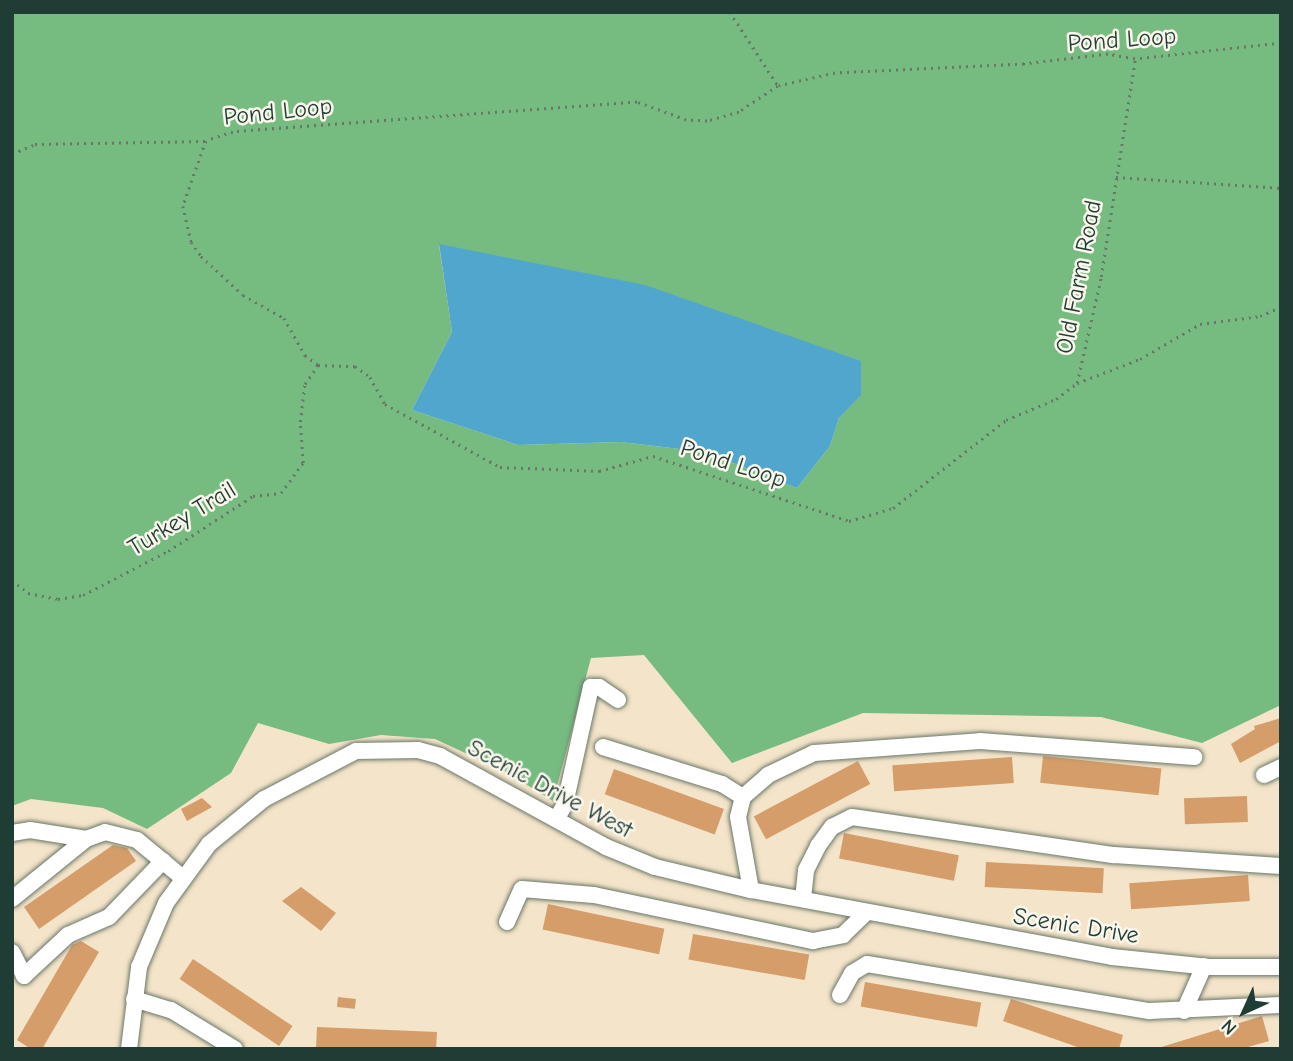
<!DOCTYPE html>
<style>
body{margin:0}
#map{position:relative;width:1293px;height:1061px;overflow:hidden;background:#f4e4ca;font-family:"Comic Neue",sans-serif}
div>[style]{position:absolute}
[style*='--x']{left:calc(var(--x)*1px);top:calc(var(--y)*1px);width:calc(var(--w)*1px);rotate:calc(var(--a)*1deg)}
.forest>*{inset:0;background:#76bc81}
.water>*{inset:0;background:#50a6cd}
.building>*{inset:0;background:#d49d69;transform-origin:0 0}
.path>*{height:2.5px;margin-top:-1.25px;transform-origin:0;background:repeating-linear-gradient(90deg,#6a7768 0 2px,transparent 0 7px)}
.roads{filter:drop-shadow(0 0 2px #6a7768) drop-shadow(0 0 2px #6a7768)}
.minor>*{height:16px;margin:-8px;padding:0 8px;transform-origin:8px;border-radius:8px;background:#fff}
span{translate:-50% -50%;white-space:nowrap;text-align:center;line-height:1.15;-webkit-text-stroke:5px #fbf7ec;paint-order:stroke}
.street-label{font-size:24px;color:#1f3d34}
.frame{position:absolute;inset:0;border:14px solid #1f3d34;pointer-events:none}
.north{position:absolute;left:1209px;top:977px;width:70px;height:70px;-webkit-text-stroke:5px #fbf7ec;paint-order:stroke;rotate:225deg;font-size:19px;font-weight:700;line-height:28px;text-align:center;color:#1f3d34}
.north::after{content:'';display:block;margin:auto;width:24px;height:32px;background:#1f3d34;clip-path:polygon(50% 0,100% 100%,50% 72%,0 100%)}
</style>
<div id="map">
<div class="forest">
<i style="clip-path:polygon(evenodd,12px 12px,1281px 12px,1281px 705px,1202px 743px,1101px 717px,863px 713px,732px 763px,644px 655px,591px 658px,553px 801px,506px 772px,435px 739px,381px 735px,329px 744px,258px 723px,231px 773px,147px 829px,103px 808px,31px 799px,12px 806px,12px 12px,439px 245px,861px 394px,839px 418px,830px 446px,797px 488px,705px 452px,621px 442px,518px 445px,412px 410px,452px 332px,439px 245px)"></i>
</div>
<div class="water">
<i style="clip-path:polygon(439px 244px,645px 285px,861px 361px,861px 395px,839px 418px,830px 446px,797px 488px,705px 452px,621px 442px,518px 445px,412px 410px,452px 332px)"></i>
</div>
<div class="building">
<i style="clip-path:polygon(1281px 718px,1281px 741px,1240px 763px,1231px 744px,1255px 729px,1254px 726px)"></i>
<i style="left:1043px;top:756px;width:119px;height:27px;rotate:6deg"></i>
<i style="left:1012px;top:757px;width:26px;height:120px;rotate:86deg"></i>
<i style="left:858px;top:761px;width:26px;height:118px;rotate:62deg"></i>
<i style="left:614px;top:769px;width:117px;height:27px;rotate:20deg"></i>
<i style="left:1247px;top:796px;width:26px;height:63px;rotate:88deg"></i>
<i style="clip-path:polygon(202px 798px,212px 807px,187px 821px,181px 809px)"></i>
<i style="left:844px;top:833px;width:117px;height:26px;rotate:11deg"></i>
<i style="clip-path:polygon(113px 845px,127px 848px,136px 861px,39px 929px,24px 907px)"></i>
<i style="left:986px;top:862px;width:118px;height:25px;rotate:3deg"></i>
<i style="left:1248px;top:875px;width:26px;height:119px;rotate:86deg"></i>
<i style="clip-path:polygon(301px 887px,336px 913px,321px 931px,282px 901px)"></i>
<i style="left:548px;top:904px;width:119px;height:26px;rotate:12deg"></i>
<i style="left:693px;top:934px;width:118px;height:26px;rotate:10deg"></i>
<i style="clip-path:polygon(81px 941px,99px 952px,42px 1049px,31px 1049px,17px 1040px,72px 945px)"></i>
<i style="left:193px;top:959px;width:120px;height:24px;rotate:34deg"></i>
<i style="left:865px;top:982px;width:118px;height:25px;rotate:10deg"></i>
<i style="left:338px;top:997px;width:18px;height:10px;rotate:6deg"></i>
<i style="clip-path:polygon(1011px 999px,1123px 1035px,1119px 1049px,1083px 1049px,1003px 1021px)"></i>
<i style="clip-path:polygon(1262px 1016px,1269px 1041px,1241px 1049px,1155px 1049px)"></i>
<i style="clip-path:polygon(317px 1027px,437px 1032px,436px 1049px,316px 1049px)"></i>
</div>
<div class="path">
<i style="--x:730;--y:12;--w:88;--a:57"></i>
<i style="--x:1281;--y:43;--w:147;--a:173.7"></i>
<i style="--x:1135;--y:59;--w:27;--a:-170"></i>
<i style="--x:1108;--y:54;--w:85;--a:173.2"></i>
<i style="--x:1024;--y:64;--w:189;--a:177.3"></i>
<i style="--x:835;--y:73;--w:58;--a:167.2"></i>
<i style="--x:778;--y:86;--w:47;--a:146.3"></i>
<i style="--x:739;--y:112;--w:33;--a:164"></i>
<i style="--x:707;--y:121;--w:21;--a:-177"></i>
<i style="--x:686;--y:120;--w:52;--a:-159.8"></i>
<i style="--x:637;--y:102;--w:405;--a:175.8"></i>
<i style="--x:233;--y:132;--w:28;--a:162"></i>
<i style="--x:206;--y:141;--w:69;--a:109.5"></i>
<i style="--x:183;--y:206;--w:37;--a:77"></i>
<i style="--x:191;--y:242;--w:17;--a:54"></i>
<i style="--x:201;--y:256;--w:57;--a:42.9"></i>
<i style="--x:243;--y:295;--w:47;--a:29.3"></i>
<i style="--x:284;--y:318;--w:43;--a:60.4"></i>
<i style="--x:305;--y:355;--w:16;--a:38"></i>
<i style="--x:318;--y:365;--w:37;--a:2"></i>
<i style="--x:355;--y:366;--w:19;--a:36"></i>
<i style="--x:370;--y:377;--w:31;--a:61"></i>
<i style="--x:385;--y:404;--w:131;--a:28.7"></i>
<i style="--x:500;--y:467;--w:99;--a:2.3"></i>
<i style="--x:599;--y:471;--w:56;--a:-15.5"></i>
<i style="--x:653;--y:456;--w:206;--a:18.3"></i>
<i style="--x:849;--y:521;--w:46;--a:-16.5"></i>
<i style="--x:893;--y:508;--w:143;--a:-37.9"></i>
<i style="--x:1006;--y:420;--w:54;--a:-22.8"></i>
<i style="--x:1056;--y:399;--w:26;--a:-37"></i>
<i style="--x:1077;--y:383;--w:67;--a:-20.9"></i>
<i style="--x:1140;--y:359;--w:69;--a:-30.3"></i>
<i style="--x:1200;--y:324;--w:61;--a:-7.6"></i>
<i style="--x:1260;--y:316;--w:23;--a:-23"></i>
<i style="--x:12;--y:154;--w:25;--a:-23"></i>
<i style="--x:35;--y:144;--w:171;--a:-1"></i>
<i style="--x:1116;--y:177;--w:165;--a:3.8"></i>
<i style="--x:1077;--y:383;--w:109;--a:-77.2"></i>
<i style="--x:1101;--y:277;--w:220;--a:-81.1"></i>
<i style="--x:12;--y:580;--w:21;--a:39"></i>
<i style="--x:28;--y:593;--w:31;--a:11"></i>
<i style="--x:58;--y:599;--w:25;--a:-9"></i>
<i style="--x:83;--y:595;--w:96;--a:-27.4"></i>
<i style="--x:168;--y:551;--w:101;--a:-32.9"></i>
<i style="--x:253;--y:496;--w:28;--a:-6"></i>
<i style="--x:281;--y:493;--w:37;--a:-54"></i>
<i style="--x:303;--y:463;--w:41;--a:-94.2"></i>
<i style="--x:300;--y:422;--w:38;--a:-83"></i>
<i style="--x:305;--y:384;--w:23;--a:-56"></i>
</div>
<div class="roads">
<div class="minor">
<i style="--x:603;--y:747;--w:125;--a:17.3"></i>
<i style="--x:722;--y:784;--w:25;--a:32"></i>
<i style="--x:1264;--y:775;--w:19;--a:-25"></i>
<i style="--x:557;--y:818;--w:16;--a:-60"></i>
<i style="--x:565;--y:804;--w:120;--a:-77.5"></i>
<i style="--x:591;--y:687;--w:8;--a:0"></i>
<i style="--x:599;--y:687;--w:23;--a:34"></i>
<i style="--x:12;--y:833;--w:18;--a:-9"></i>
<i style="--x:30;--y:830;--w:57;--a:9.1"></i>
<i style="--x:86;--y:839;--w:20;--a:-20"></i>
<i style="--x:105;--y:832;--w:33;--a:14"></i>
<i style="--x:137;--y:840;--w:60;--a:39.6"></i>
<i style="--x:751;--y:890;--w:74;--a:-100.1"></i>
<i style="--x:738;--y:817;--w:21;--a:-76"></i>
<i style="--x:743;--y:797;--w:33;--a:-41"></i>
<i style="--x:768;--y:775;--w:51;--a:-25.6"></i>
<i style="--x:814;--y:753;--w:166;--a:-4.1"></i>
<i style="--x:980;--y:741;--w:215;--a:4.3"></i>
<i style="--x:12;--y:899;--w:95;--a:-39"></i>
<i style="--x:803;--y:899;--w:29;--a:-84"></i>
<i style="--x:806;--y:870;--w:27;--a:-63"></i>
<i style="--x:818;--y:846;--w:24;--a:-54"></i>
<i style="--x:832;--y:827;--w:22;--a:-27"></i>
<i style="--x:852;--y:817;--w:265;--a:8.3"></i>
<i style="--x:1114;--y:855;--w:167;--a:3.8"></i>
<i style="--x:507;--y:922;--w:36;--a:-66"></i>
<i style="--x:522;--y:889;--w:72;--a:4.8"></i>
<i style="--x:594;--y:895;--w:224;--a:11.9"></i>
<i style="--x:813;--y:941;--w:31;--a:-11"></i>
<i style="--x:843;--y:935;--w:32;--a:-44"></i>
<i style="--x:12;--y:952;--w:27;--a:63"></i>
<i style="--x:24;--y:976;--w:60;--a:-43"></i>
<i style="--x:68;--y:935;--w:45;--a:-23.7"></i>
<i style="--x:109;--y:917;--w:78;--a:-46"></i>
<i style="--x:840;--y:995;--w:25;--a:-61"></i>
<i style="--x:852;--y:973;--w:17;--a:-31"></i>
<i style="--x:867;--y:964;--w:286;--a:9.5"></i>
<i style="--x:1149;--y:1011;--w:132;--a:-2.6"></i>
<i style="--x:134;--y:999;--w:39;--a:17"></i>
<i style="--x:171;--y:1010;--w:75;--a:31.4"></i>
<i style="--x:1184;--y:1011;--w:49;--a:-66"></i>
<i style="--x:129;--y:1049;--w:83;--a:-83"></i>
<i style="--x:139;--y:967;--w:69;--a:-67.1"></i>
<i style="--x:166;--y:903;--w:73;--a:-53.9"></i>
<i style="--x:209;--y:844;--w:71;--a:-39.3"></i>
<i style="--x:264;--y:799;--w:104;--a:-27.6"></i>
<i style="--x:356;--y:751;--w:62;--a:-0.9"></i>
<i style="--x:418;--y:750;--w:23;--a:15"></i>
<i style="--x:440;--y:756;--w:189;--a:28.7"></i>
<i style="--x:606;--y:847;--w:53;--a:22.2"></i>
<i style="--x:655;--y:867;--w:99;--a:13.5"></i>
<i style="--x:751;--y:890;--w:367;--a:10.5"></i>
<i style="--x:1112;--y:957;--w:98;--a:5.9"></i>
<i style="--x:1209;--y:967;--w:72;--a:0"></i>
</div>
</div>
<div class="street-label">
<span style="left:1122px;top:40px;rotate:-4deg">Pond Loop</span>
<span style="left:278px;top:112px;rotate:-6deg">Pond Loop</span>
<span style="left:1079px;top:277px;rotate:-79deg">Old Farm Road</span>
<span style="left:733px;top:464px;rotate:18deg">Pond Loop</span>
<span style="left:182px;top:519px;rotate:-31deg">Turkey Trail</span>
<span style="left:550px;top:789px;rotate:28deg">Scenic Drive West</span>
<span style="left:1076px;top:926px;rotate:9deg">Scenic Drive</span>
</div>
<div class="frame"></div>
<div class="north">N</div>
</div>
